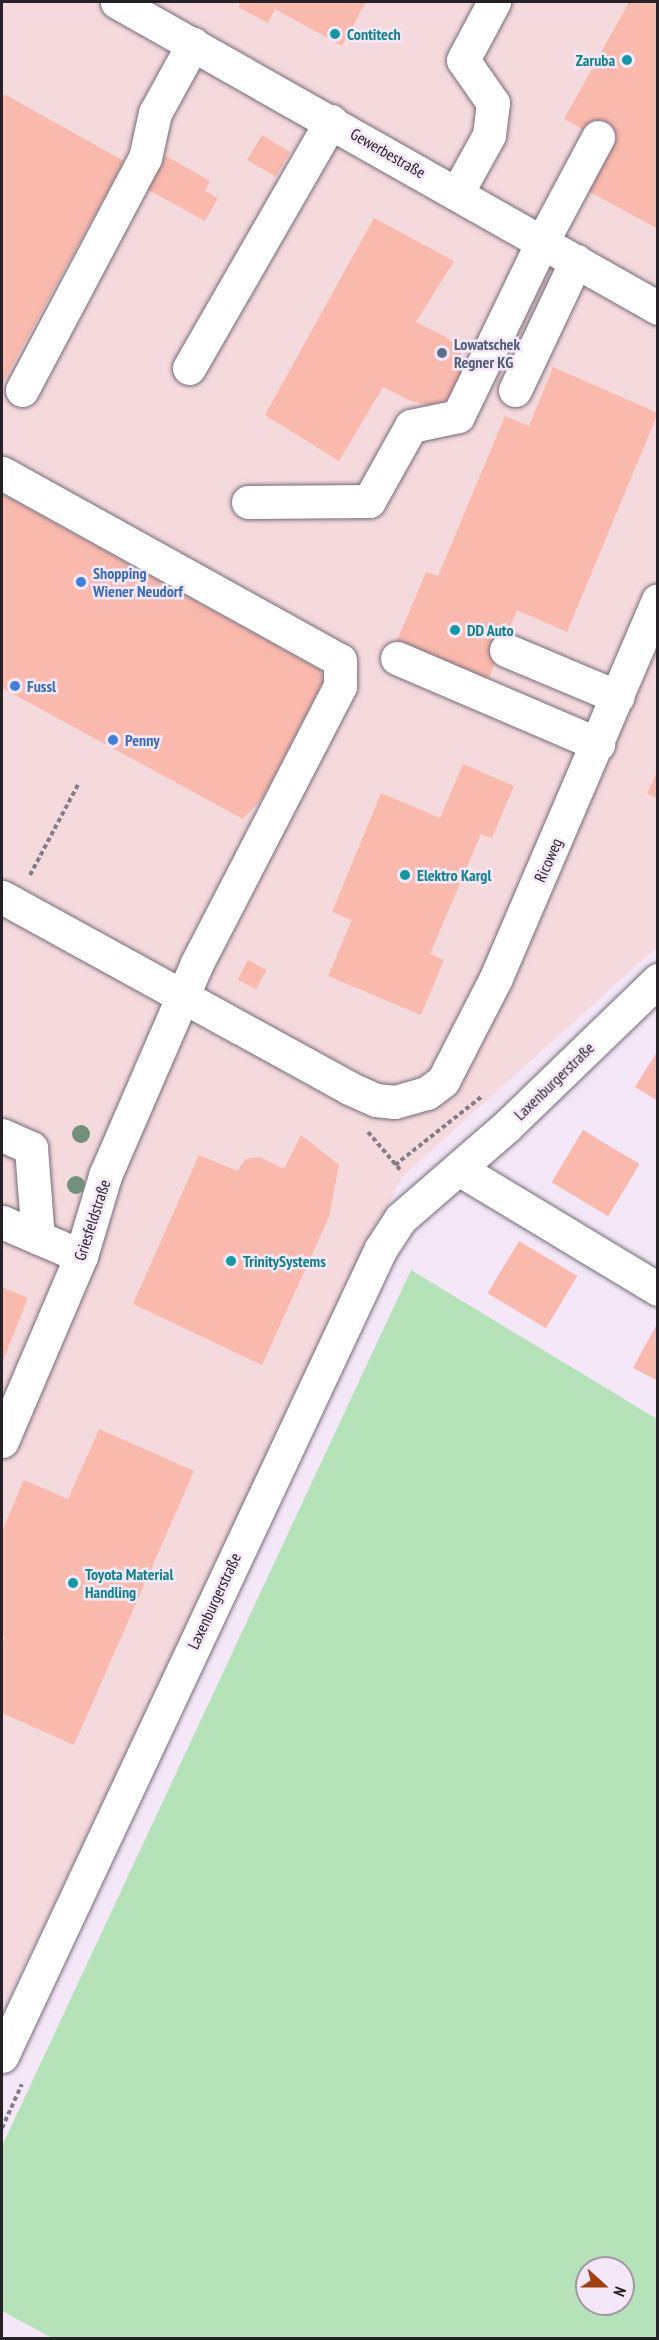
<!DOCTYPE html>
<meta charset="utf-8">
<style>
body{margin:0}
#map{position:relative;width:659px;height:2340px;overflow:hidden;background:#f4e7f7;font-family:"PT Sans Narrow",sans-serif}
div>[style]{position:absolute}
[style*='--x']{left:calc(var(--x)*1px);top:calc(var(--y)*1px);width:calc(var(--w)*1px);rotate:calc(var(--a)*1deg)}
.industrial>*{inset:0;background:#f5dadd}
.green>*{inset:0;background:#b5e2b8}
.building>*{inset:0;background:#f9b9ad;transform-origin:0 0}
.path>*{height:4px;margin-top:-2px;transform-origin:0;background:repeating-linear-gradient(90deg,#857c87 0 4.5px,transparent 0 7.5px)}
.roads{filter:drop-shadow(0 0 2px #766b79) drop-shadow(0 0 2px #766b79)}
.minor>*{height:33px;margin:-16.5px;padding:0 16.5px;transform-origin:16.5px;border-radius:16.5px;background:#fff}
.trees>*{width:18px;height:18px;margin:-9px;border-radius:50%;background:#72907c}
.dots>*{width:16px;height:16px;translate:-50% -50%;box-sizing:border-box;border:3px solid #f4e7f7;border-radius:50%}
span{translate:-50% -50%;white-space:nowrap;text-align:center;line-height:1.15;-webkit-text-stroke:5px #f4e7f7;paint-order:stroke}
.culture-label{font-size:16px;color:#0d838f;font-weight:700}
.left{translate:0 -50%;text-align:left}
.right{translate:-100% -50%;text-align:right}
.street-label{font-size:16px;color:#272228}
.service-label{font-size:16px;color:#4e5e75;font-weight:700}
.shop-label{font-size:16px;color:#366cbe;font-weight:700}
.frame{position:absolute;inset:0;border:3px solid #272228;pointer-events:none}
.north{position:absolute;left:575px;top:2256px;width:60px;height:60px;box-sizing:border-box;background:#f4e7f7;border:2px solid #a298a4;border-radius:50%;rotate:111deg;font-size:16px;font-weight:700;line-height:24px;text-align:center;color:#272228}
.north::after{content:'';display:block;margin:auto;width:21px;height:27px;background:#a43f0f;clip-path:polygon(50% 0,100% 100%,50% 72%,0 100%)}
</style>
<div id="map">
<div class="industrial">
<i style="clip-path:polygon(2px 2px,657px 2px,657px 947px,402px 1177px,2px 2013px)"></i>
</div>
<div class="green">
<i style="clip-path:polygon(evenodd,411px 1270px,657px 1419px,657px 2338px,52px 2338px,2px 2311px,2px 2146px,411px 1270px,587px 2268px,623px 2268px,623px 2304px,587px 2304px,587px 2268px)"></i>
</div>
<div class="building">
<i style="clip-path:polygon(241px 2px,366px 2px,342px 46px,275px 9px,268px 23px,238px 7px)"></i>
<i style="clip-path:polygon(629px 2px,658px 2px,658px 229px,581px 187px,606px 142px,564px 119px)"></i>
<i style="clip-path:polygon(4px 94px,124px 161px,2px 384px,2px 100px)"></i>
<i style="left:262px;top:135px;width:33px;height:29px;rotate:31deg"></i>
<i style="clip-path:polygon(166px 156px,210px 181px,205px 191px,218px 198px,205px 221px,147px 189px)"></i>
<i style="clip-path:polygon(374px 218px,454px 261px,416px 322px,444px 336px,459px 348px,465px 367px,461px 386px,447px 400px,429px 405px,411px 401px,383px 387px,339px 461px,265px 415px)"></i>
<i style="clip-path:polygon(553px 367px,658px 413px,567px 632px,517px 610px,484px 689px,393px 650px,426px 572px,438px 576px,505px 416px,529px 426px)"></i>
<i style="clip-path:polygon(2px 494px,320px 670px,323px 682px,263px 797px,243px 819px,2px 688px)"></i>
<i style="clip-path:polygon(463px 764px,514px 786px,492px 838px,481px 834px,430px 954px,444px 960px,421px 1015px,328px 976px,352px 920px,332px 912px,381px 793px,440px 818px)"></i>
<i style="clip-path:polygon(658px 769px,658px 799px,647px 794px)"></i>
<i style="left:248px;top:960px;width:21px;height:22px;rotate:28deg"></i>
<i style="clip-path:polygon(658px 1050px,658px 1101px,635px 1087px)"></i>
<i style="left:583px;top:1130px;width:66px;height:61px;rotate:31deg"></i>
<i style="clip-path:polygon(301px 1135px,339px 1165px,329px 1217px,262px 1365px,133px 1304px,199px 1155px,237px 1171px,246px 1159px,260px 1157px,284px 1169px)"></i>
<i style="left:519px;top:1241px;width:68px;height:61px;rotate:31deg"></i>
<i style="clip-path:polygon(2px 1287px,28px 1298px,2px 1363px)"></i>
<i style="clip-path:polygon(658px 1322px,658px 1381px,633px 1368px)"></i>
<i style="clip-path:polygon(99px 1429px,194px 1471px,74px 1745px,2px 1713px,2px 1645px,5px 1637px,2px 1635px,2px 1531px,24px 1480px,68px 1499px)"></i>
</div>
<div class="path">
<i style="--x:30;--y:875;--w:104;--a:-62"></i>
<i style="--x:368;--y:1132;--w:52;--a:49.6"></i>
<i style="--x:395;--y:1165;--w:110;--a:-38.3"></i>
<i style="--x:2;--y:2128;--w:48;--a:-65.6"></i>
</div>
<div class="roads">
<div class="minor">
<i style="--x:117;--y:2;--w:622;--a:29.49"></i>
<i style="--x:457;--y:193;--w:66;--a:-61.1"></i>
<i style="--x:489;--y:135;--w:32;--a:-83"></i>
<i style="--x:493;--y:103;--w:52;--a:-124.9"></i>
<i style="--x:463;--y:60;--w:66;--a:-61.9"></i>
<i style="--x:189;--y:368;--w:285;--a:-60.1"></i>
<i style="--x:22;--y:390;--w:263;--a:-62.1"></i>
<i style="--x:145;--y:158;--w:46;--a:-77.5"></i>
<i style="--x:155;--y:113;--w:79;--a:-61.2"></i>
<i style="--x:515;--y:390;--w:143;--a:-64.7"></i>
<i style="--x:2;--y:473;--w:386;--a:29"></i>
<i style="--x:340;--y:660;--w:26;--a:90"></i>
<i style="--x:340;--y:686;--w:312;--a:117.3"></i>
<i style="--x:197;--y:963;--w:232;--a:113.4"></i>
<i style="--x:105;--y:1176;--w:84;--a:106.7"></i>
<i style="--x:81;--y:1256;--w:201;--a:113.1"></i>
<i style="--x:248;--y:502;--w:121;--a:-0.5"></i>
<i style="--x:369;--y:501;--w:86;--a:-60.8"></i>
<i style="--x:411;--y:426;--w:48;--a:-12"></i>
<i style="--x:458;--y:416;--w:193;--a:-64.2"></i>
<i style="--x:542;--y:242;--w:119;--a:-61.9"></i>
<i style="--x:506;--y:650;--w:121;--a:22.8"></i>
<i style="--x:397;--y:658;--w:219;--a:23.2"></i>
<i style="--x:2;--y:897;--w:396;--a:28.8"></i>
<i style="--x:349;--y:1088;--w:30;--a:24"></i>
<i style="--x:376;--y:1100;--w:19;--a:6"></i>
<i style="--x:395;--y:1102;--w:33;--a:-16"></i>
<i style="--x:427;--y:1093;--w:20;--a:-37"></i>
<i style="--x:443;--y:1081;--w:114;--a:-62.8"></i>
<i style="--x:495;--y:980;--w:413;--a:-66.8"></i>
<i style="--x:2;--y:1135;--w:32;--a:24"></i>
<i style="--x:31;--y:1148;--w:90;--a:85.6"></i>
<i style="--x:459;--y:1169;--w:232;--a:31.1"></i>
<i style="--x:2;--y:1222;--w:86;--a:23.3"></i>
<i style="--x:2;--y:2056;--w:890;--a:-64.87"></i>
<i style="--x:380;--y:1250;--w:37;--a:-57"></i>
<i style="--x:400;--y:1219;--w:143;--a:-41"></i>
<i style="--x:508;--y:1125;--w:209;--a:-44"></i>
</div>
</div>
<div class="trees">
<i style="left:81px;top:1134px"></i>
<i style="left:76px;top:1185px"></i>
</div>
<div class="dots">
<i style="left:335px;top:34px;background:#0f9aa8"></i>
<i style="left:627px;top:60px;background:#0f9aa8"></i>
<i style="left:442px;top:353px;background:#5c6f8a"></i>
<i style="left:81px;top:582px;background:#3f7fe0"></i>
<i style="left:455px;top:630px;background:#0f9aa8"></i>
<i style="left:15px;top:686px;background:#3f7fe0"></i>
<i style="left:113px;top:740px;background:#3f7fe0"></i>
<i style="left:405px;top:875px;background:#0f9aa8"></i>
<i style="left:231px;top:1261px;background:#0f9aa8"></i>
<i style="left:73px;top:1583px;background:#0f9aa8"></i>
</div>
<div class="culture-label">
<span class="left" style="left:347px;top:34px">Contitech</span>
<span class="right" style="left:615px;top:60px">Zaruba</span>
<span class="left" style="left:467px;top:630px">DD Auto</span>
<span class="left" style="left:417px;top:875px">Elektro Kargl</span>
<span class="left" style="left:243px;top:1261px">TrinitySystems</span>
<span class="left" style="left:85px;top:1583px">Toyota Material<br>Handling</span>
</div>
<div class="street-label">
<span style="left:388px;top:153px;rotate:30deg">Gewerbestraße</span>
<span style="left:548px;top:860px;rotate:-66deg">Ricoweg</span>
<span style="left:554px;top:1081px;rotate:-44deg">Laxenburgerstraße</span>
<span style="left:92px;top:1220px;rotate:-72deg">Griesfeldstraße</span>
<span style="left:214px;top:1601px;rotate:-65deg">Laxenburgerstraße</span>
</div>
<div class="service-label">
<span class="left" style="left:454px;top:353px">Lowatschek<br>Regner KG</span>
</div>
<div class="shop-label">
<span class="left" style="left:93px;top:582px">Shopping<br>Wiener Neudorf</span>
<span class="left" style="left:27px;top:686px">Fussl</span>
<span class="left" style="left:125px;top:740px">Penny</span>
</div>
<div class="frame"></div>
<div class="north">N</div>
</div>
